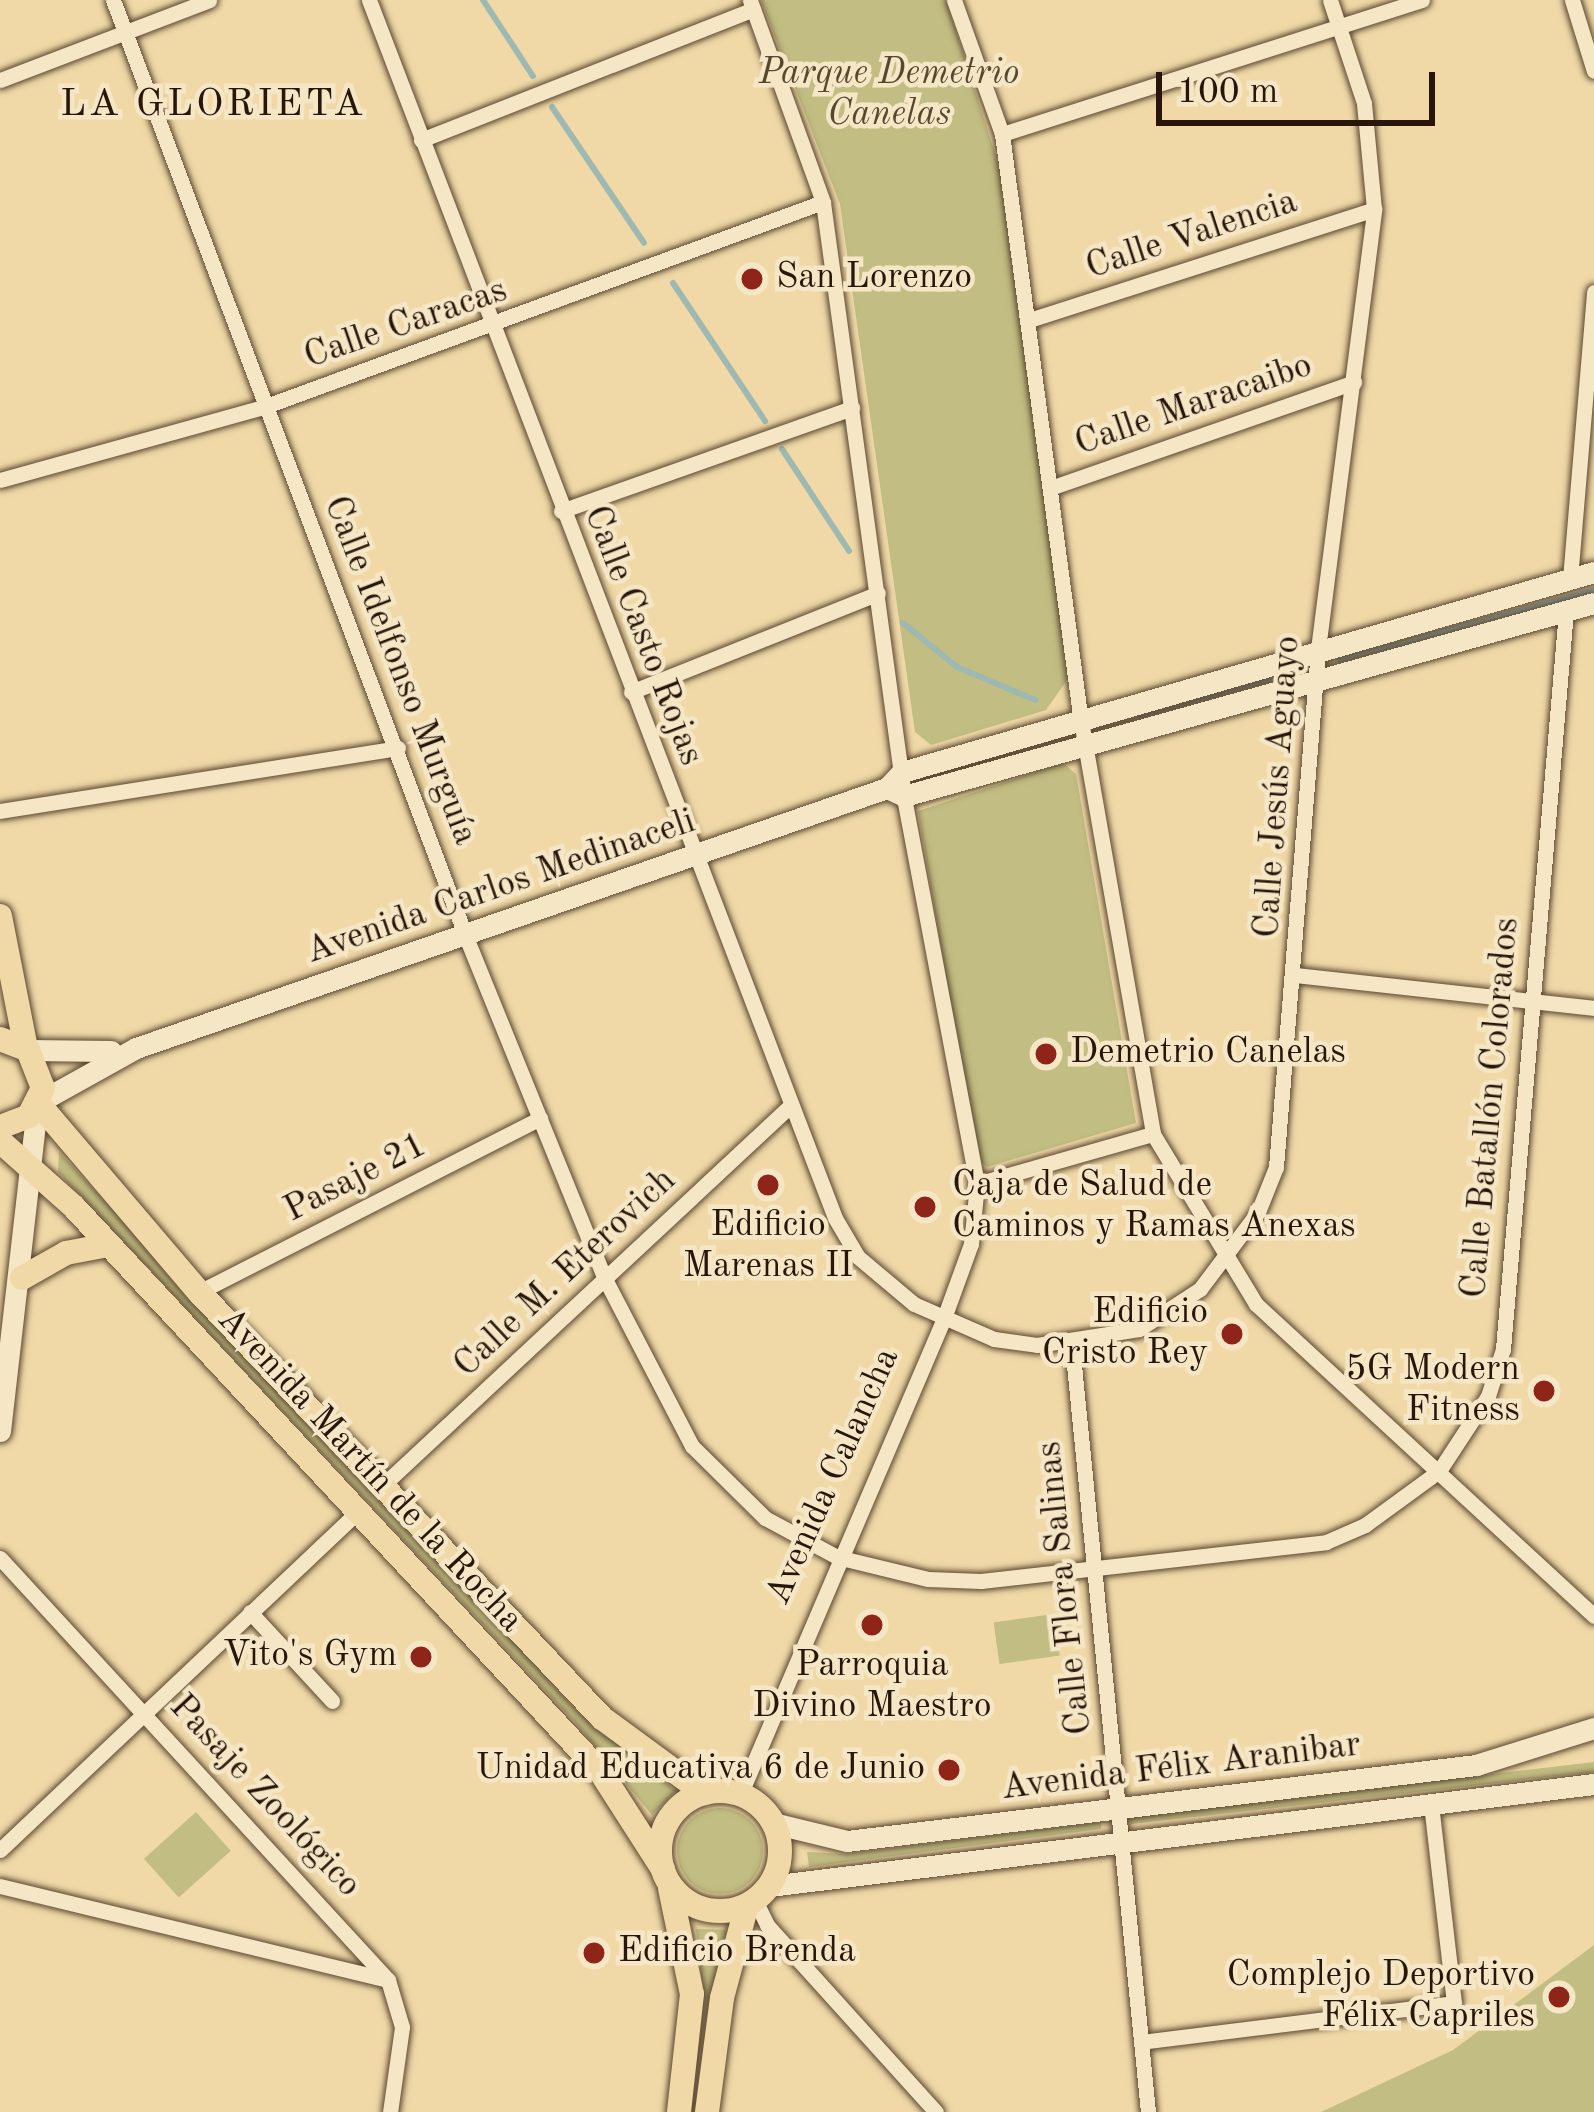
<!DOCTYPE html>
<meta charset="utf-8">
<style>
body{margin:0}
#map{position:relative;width:1594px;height:2112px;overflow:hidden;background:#f0d9a7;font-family:"Old Standard TT",serif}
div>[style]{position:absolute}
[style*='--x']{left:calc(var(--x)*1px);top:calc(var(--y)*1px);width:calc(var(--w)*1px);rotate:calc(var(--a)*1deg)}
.green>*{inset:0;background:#c2bd82;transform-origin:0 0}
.round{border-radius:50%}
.stream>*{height:6px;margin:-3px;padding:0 3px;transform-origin:3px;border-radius:3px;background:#9eb8b2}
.roads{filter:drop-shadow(0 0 3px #5a4731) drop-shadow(0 0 3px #5a4731)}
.minor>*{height:15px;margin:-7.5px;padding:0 7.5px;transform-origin:7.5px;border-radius:7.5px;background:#f5e6c6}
.secondary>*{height:21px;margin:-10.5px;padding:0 10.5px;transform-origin:10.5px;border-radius:10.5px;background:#f5e6c6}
.primary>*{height:24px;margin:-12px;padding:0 12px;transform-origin:12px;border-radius:12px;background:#f0d9a7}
.primary>.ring{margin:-12px;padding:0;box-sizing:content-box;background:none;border:24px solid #f0d9a7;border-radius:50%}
.dots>*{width:33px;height:33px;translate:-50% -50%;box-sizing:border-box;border:6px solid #f5e6c6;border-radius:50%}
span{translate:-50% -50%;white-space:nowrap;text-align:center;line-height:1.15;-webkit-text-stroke:9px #f5e6c6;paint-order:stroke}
.park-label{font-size:36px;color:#56482e;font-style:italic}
.street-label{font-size:36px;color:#28160a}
.poi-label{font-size:36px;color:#28160a}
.left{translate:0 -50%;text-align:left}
.right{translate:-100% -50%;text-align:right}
.neighbourhood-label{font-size:39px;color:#28160a;letter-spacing:3px}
.scale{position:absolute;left:1156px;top:72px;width:279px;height:54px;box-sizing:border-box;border:6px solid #28160a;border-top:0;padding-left:15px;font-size:36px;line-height:42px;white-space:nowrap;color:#28160a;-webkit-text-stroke:9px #f5e6c6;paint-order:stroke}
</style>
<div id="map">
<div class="green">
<i style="clip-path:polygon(761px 0,946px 0,1000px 169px,1072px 673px,1046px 710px,931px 745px,915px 732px,840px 204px)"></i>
<i style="clip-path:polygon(1063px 763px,1076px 774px,1136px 1123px,987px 1167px,977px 1158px,918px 811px)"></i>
<i style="clip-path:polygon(59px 1152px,581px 1715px,676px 1791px,652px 1815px,575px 1722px,58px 1172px)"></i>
<i style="left:1054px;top:1614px;width:42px;height:61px;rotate:82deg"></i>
<i style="clip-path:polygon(1594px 1762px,1594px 1772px,1131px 1824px,1129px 1817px)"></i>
<i class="round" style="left:677px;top:1808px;width:86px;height:86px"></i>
<i style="left:196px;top:1812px;width:52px;height:70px;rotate:48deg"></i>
<i style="clip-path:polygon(1101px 1822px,1101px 1829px,809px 1867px,807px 1852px,847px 1854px)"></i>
<i style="clip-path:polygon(696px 1929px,734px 1930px,712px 1987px,689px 2112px,703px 1990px)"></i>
<i style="clip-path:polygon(1594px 1945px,1594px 2112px,1321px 2112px,1453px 2050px)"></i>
</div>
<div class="stream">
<i style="--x:483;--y:0;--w:91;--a:56.7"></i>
<i style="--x:552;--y:107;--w:164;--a:55.9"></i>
<i style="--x:673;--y:283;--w:166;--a:56.3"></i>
<i style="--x:782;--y:449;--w:122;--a:56.7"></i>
<i style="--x:903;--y:623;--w:70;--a:39.2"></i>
<i style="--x:957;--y:667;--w:85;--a:22.9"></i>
<i style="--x:1340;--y:660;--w:263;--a:-15.4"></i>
<i style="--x:1140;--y:715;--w:162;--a:-15.4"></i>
</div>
<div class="roads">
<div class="minor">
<i style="--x:113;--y:0;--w:1001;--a:69.36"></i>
<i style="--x:466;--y:937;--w:369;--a:67.9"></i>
<i style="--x:605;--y:1279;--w:188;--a:62.5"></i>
<i style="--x:692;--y:1446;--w:103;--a:44.6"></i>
<i style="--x:765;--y:1518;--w:82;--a:28.4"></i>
<i style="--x:837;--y:1557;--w:94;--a:13.6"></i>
<i style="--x:928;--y:1579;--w:53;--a:2.2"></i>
<i style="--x:981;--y:1581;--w:347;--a:-6.4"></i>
<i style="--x:1326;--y:1542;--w:43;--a:-23.6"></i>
<i style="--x:1365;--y:1525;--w:92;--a:-36.1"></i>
<i style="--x:1439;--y:1471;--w:90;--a:-56.8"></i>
<i style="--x:1488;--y:1396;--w:49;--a:-72.3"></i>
<i style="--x:1503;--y:1349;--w:741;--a:-85.12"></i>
<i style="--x:369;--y:0;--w:1304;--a:69.06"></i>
<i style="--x:835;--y:1218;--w:45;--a:59.5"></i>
<i style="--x:858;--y:1257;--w:73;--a:40"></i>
<i style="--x:914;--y:1304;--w:87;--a:23.6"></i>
<i style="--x:994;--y:1339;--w:43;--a:7.9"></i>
<i style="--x:1037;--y:1345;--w:103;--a:-8.9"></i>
<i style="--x:1139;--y:1329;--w:73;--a:-33.3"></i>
<i style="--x:1200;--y:1289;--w:96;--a:-53"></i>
<i style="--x:1258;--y:1212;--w:48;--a:-68.2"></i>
<i style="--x:1276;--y:1167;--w:520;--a:-85.36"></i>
<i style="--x:1318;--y:649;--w:444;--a:-82.7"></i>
<i style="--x:1374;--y:209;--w:106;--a:-95.4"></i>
<i style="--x:1364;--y:103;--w:108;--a:-108.3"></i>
<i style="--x:954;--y:0;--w:142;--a:70.3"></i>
<i style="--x:1002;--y:134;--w:586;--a:82.35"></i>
<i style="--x:1080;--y:715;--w:425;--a:80.1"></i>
<i style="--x:1153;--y:1134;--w:199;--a:58.8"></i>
<i style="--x:1256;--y:1304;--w:460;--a:42.7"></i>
<i style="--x:1572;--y:0;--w:74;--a:72.8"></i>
<i style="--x:0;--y:80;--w:224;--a:-20.9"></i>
<i style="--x:1002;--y:134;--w:441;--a:-17.7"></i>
<i style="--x:421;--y:140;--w:357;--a:-21.5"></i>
<i style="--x:1029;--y:320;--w:362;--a:-17.8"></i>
<i style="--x:0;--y:480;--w:276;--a:-15.5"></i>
<i style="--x:266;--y:406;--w:593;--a:-20.12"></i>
<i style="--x:1053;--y:487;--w:319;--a:-19.2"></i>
<i style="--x:561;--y:511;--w:309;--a:-19.5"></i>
<i style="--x:1570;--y:579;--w:288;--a:-85.2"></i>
<i style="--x:631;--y:692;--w:266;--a:-21.8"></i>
<i style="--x:0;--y:811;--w:403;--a:-9"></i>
<i style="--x:1296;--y:975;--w:300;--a:6.3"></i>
<i style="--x:977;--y:1184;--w:183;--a:-15.9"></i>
<i style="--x:199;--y:1292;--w:383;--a:-27"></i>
<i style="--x:1072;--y:1345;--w:771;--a:84.34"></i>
<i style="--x:382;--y:1486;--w:559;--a:-42.97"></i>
<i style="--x:0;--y:1558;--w:573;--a:47.4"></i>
<i style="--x:388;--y:1980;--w:49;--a:73.4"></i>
<i style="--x:402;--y:2027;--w:86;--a:98"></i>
<i style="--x:250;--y:1612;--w:121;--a:47.3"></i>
<i style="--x:740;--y:1795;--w:519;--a:-66.84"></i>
<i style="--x:944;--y:1318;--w:79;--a:-70"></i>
<i style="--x:971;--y:1244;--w:60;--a:-84.3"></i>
<i style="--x:977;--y:1184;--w:395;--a:-100.7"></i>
<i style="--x:904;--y:796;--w:599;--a:-97.77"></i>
<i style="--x:823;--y:202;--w:215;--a:-109.9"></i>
<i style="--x:0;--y:1850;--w:493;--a:-43.4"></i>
<i style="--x:0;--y:1886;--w:399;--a:13.6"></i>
<i style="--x:755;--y:1900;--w:28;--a:64"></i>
<i style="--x:767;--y:1925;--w:252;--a:47.9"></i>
<i style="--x:1141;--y:2042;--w:315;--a:-7.1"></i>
<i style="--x:1454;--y:2003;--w:200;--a:-96.6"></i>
</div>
<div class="secondary">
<i style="--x:887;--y:788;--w:19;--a:25"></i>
<i style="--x:904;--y:796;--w:716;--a:-15.63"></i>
<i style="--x:28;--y:1050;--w:83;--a:0.7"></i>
<i style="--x:39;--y:1102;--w:111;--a:-29.1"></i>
<i style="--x:136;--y:1048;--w:795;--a:-19.1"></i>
<i style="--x:887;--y:788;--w:22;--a:-47"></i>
<i style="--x:902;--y:772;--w:720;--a:-16.12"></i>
<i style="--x:0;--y:1431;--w:328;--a:-83.5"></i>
<i style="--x:773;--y:1823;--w:76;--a:13.7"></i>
<i style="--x:847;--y:1841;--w:634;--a:-6.89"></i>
<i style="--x:1476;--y:1765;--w:124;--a:-17.4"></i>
<i style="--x:770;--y:1886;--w:830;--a:-7.06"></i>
</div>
<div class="primary">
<i style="--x:0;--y:916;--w:135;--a:78.9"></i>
<i style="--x:0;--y:1039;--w:30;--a:21"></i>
<i style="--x:28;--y:1050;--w:41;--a:68.5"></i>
<i style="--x:43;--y:1088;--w:31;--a:117"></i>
<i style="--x:29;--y:1116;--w:31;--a:159"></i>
<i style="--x:38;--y:1103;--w:248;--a:49.6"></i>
<i style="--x:199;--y:1292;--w:586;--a:46.59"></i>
<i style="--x:602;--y:1718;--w:127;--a:36.3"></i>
<i style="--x:0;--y:1141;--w:99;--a:41.7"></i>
<i style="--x:74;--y:1207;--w:771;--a:47"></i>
<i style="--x:600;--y:1771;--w:117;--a:57.3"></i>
<i style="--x:22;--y:1278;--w:51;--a:-29.6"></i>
<i style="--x:66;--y:1253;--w:43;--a:-10.8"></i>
<i class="ring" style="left:660px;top:1791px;width:96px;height:96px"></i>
<i style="--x:670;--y:1888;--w:108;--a:78.3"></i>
<i style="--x:692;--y:1994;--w:119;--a:96.3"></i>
<i style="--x:707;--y:2112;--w:115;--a:-82.5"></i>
<i style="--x:722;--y:1998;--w:96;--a:-75"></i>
</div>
</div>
<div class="dots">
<i style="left:752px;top:279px;background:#8f2418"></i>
<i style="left:1046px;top:1054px;background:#8f2418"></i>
<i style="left:768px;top:1185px;background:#8f2418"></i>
<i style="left:925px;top:1207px;background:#8f2418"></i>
<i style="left:1232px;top:1334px;background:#8f2418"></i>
<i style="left:1544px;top:1391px;background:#8f2418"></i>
<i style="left:872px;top:1625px;background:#8f2418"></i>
<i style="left:421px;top:1657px;background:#8f2418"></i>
<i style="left:949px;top:1770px;background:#8f2418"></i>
<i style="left:594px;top:1953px;background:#8f2418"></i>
<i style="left:1559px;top:1997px;background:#8f2418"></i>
</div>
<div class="park-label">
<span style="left:889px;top:95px">Parque Demetrio<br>Canelas</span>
</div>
<div class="street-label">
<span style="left:1192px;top:236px;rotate:-18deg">Calle Valencia</span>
<span style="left:406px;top:325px;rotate:-19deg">Calle Caracas</span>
<span style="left:1194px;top:406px;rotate:-19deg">Calle Maracaibo</span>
<span style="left:642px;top:636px;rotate:69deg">Calle Casto Rojas</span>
<span style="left:399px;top:671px;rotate:69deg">Calle Idelfonso Murguía</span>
<span style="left:1279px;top:787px;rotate:-86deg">Calle Jesús Aguayo</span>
<span style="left:501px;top:888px;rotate:-19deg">Avenida Carlos Medinaceli</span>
<span style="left:1492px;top:1108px;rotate:-85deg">Calle Batallón Colorados</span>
<span style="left:356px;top:1179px;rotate:-27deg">Pasaje 21</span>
<span style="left:566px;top:1274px;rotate:-43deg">Calle M. Eterovich</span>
<span style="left:369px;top:1471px;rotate:47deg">Avenida Martín de la Rocha</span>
<span style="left:834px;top:1477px;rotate:-66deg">Avenida Calancha</span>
<span style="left:1066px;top:1588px;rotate:-96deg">Calle Flora Salinas</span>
<span style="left:1181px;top:1768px;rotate:-7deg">Avenida Félix Aranibar</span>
<span style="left:264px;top:1797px;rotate:47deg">Pasaje Zoológico</span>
</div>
<div class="poi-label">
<span class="left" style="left:776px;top:279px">San Lorenzo</span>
<span class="left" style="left:1070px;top:1054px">Demetrio Canelas</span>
<span class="left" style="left:952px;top:1207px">Caja de Salud de<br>Caminos y Ramas Anexas</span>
<span style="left:768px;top:1247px">Edificio<br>Marenas II</span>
<span class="right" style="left:1208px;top:1334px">Edificio<br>Cristo Rey</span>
<span class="right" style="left:1520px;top:1391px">5G Modern<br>Fitness</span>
<span class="right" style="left:397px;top:1657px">Vito's Gym</span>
<span style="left:872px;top:1687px">Parroquia<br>Divino Maestro</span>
<span class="right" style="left:925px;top:1770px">Unidad Educativa 6 de Junio</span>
<span class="left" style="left:618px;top:1953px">Edificio Brenda</span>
<span class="right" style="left:1535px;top:1997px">Complejo Deportivo<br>Félix Capriles</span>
</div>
<div class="neighbourhood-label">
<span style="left:213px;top:105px">LA GLORIETA</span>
</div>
<div class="scale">100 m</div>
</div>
